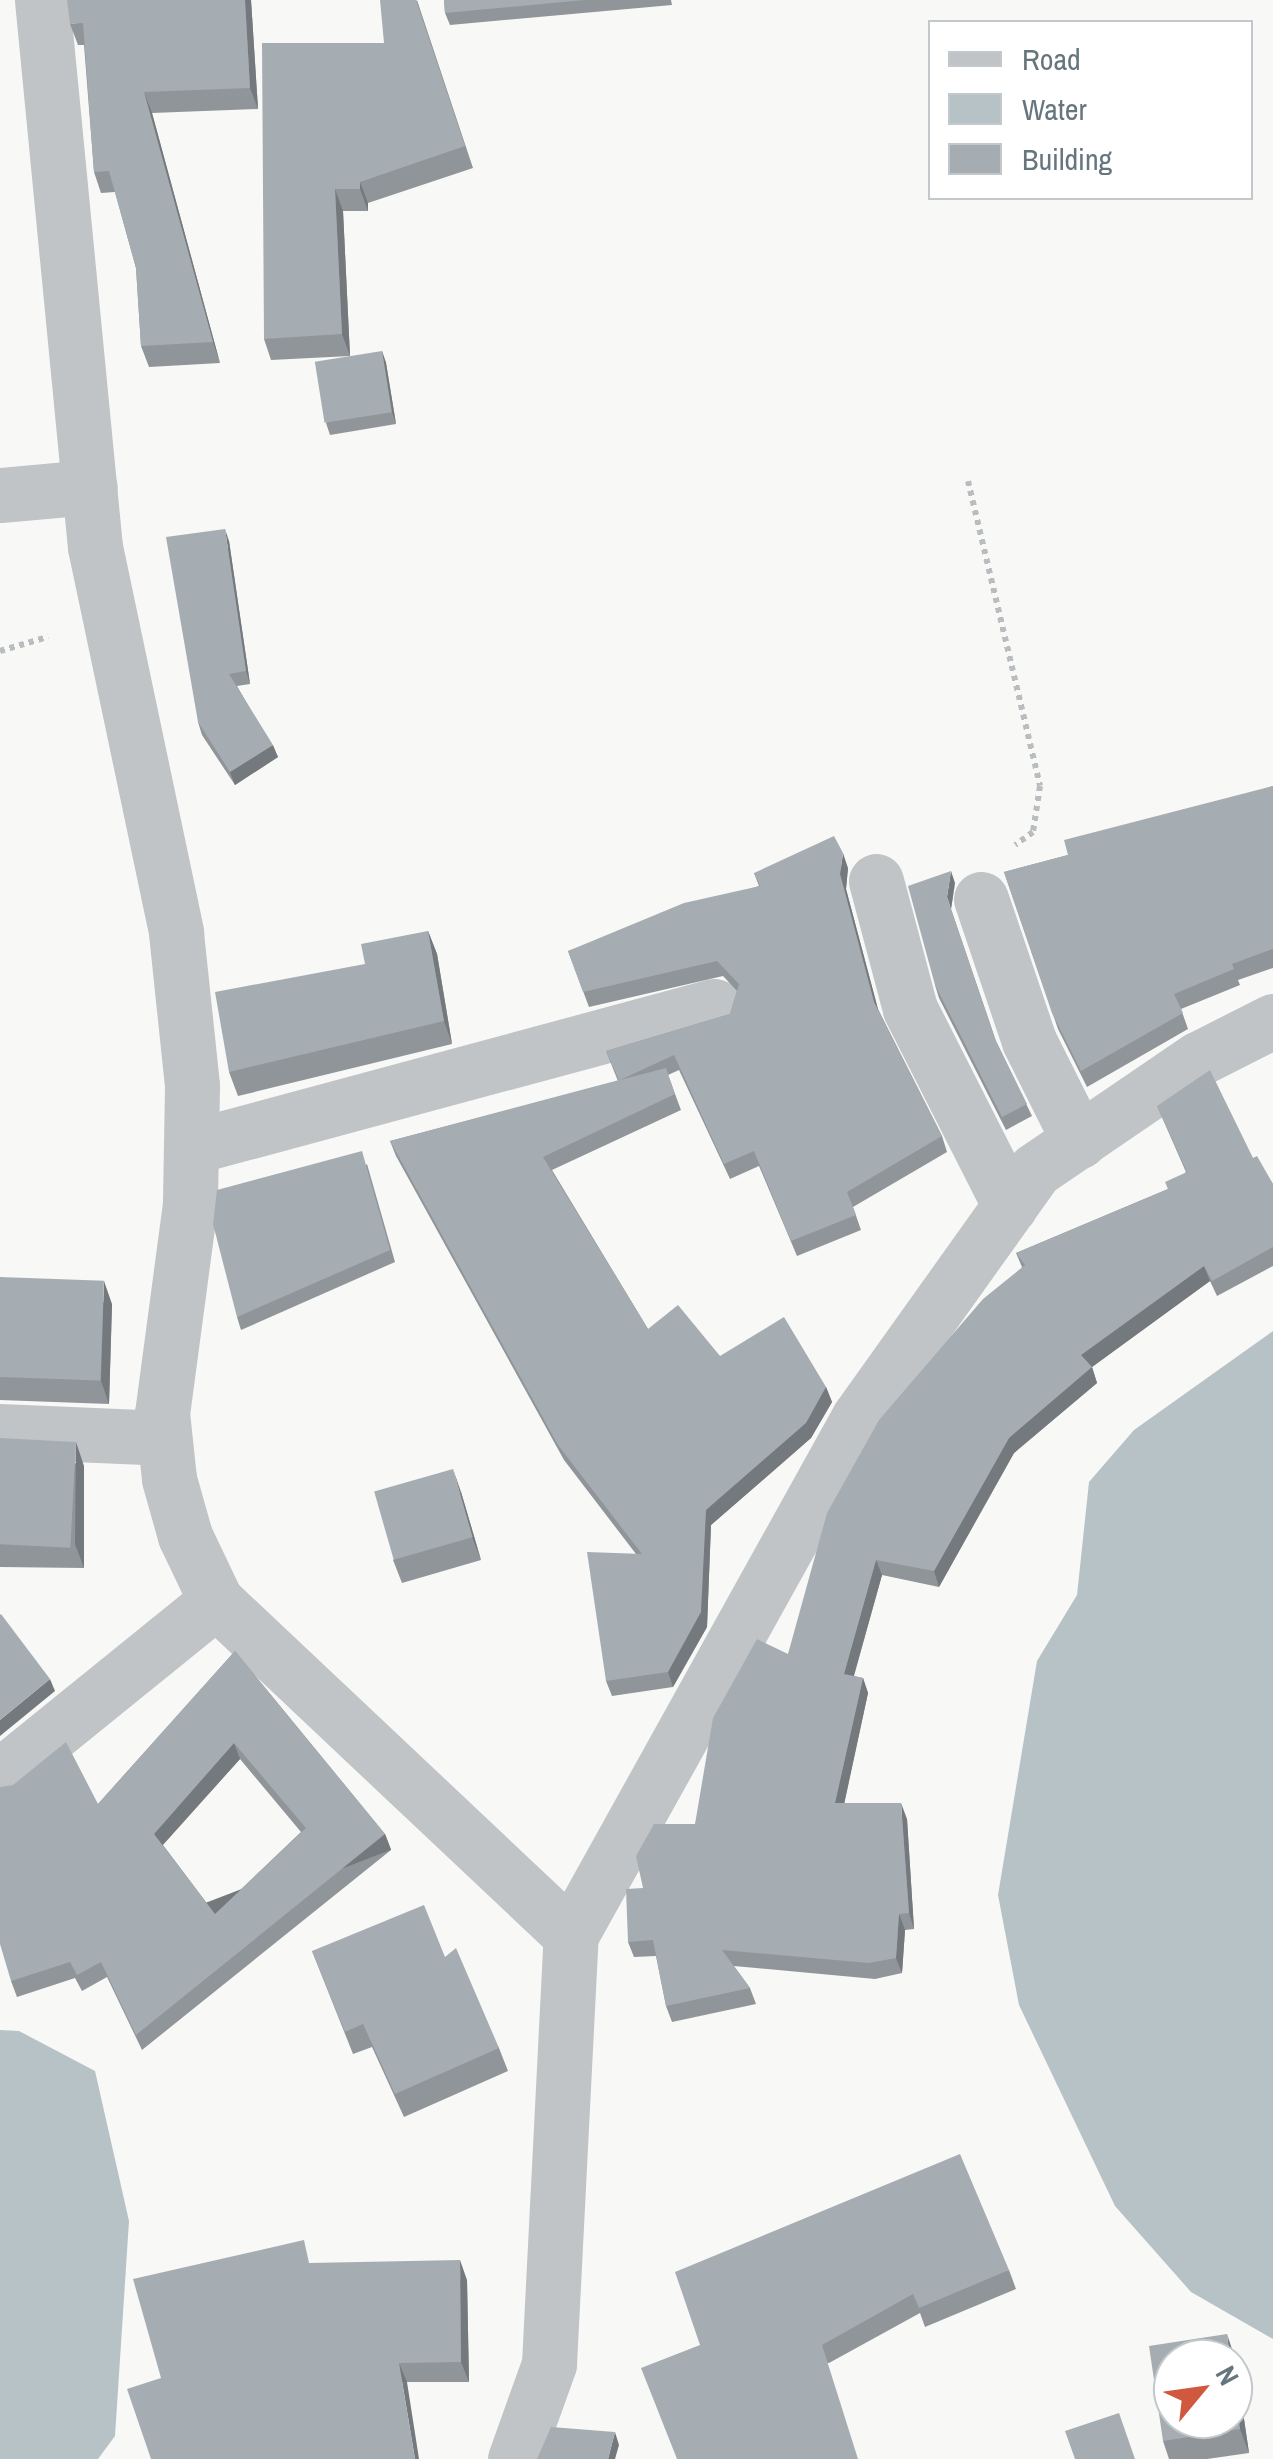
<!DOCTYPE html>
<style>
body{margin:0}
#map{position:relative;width:1273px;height:2459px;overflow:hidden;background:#f8f8f6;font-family:"Archivo Narrow",sans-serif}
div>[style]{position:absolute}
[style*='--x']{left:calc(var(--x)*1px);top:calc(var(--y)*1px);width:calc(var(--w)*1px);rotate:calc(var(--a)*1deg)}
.water>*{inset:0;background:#b7c2c6}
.path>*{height:6px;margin-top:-3px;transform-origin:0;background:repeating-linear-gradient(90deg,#babdbf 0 5px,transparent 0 10px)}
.minor>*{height:55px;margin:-27.5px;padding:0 27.5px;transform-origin:27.5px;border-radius:27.5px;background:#c0c4c7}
.wall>*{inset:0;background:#8f9599}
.shaded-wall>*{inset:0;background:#74797d;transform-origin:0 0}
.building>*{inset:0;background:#a6adb2;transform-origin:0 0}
span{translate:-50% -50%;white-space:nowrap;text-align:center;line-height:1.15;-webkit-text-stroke:10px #fff;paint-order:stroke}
.legend{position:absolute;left:928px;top:20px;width:325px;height:180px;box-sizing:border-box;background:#fff;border:2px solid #c2c8cb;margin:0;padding:12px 18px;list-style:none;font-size:30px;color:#66757e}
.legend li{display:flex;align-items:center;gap:20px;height:50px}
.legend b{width:50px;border:2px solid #c2c8cb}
.north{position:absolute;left:1153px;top:2339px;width:100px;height:100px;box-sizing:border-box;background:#fff;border:2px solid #c2c8cb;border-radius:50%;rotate:61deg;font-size:28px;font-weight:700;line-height:40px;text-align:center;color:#66757e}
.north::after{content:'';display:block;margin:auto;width:35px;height:45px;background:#d0583f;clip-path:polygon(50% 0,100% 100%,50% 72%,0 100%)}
</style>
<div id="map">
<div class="water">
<i style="clip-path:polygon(1273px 1331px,1273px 2339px,1191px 2292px,1115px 2206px,1019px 2005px,998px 1895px,1037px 1661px,1077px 1595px,1089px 1482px,1134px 1430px)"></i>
<i style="clip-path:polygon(0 2030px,19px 2031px,95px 2071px,129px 2221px,115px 2436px,98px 2459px,0 2459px)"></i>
</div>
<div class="path">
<i style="--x:968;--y:481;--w:313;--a:76.7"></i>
<i style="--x:1040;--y:786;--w:47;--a:98.7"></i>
<i style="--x:1033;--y:832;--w:22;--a:144"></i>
<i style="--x:0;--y:651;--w:50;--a:-16.3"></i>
</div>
<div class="minor">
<i style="--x:42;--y:0;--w:550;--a:84.47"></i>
<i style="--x:95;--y:547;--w:394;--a:78.1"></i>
<i style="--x:176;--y:933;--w:154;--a:84"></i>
<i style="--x:192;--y:1086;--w:118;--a:91"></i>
<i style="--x:190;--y:1204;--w:211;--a:97.6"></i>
<i style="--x:162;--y:1413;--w:66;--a:83.9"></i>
<i style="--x:169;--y:1479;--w:59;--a:74.3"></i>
<i style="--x:185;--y:1536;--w:72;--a:64.5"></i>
<i style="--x:216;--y:1601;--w:487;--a:43.3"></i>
<i style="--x:0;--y:495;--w:90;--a:-5.1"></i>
<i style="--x:876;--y:881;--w:132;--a:75.1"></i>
<i style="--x:910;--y:1009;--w:221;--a:63.1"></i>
<i style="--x:981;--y:899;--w:150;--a:71.3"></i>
<i style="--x:1029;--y:1041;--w:112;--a:63.4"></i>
<i style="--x:191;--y:1147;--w:542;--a:-15.09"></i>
<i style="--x:0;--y:1431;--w:164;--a:2.4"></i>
<i style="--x:0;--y:1776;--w:278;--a:-39"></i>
<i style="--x:515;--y:2459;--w:101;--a:-70.3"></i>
<i style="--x:549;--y:2364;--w:430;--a:-87.1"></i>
<i style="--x:571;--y:1935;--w:593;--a:-60.93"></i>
<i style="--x:859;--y:1417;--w:303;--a:-54.5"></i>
<i style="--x:1035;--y:1170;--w:197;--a:-34.3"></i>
<i style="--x:1198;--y:1059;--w:84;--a:-26.9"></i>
</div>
<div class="wall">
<i style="clip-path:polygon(251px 0,258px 109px,152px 113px,220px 363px,149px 367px,141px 346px,136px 268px,115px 192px,101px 193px,94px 172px,84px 45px,78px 45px,70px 24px)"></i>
<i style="clip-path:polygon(417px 0,473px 168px,368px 203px,368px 211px,343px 211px,350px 356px,271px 360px,264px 339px,384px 43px)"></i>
<i style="clip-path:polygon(444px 0,671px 0,672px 5px,450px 25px,445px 13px)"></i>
<i style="clip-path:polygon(382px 351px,386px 363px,396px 424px,330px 435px,326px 423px)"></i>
<i style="clip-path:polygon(229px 541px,250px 684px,237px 686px,278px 757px,235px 785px,202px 735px,198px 722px)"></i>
<i style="clip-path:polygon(1273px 786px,1273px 968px,1238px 980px,1240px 985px,1181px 1009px,1188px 1029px,1087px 1087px,1058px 1029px,1004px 872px,1068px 855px)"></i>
<i style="clip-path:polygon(848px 868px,846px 889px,878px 1009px,942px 1136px,947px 1152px,853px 1207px,861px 1230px,797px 1256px,759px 1166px,730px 1179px,679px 1070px,668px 1075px,681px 1110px,552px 1170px,648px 1329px,720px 1356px,826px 1387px,832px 1402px,811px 1438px,711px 1525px,707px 1627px,673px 1687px,612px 1696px,606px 1681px,636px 1554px,564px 1460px,396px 1156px,390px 1141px,618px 1081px,606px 1051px,730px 1014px,737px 991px,723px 976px,589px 1007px,568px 951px,759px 886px,754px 873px)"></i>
<i style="clip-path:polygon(955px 883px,951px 909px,996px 1041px,1032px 1116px,1006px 1130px,939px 998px,935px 985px)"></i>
<i style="clip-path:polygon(428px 931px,437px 954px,452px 1044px,238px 1096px,229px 1072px,365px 964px)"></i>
<i style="clip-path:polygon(1157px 1106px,1253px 1158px,1273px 1184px,1273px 1266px,1217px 1296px,1210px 1281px,1092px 1367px,1097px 1383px,1014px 1453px,939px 1587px,882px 1575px,854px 1676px,863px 1678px,868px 1693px,844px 1803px,907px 1819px,914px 1929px,905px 1930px,902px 1973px,875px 1979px,734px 1966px,750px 1988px,756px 2004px,672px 2022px,666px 2006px,656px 1956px,634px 1957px,628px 1942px,643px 1888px,695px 1824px,788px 1654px,1022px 1267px,1016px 1253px,1168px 1189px,1186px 1172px)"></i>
<i style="clip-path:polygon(367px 1164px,395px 1262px,241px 1330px,237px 1317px)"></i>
<i style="clip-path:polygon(0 1277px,112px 1304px,109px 1404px,0 1400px)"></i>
<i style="clip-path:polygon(0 1438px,84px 1466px,84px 1568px,0 1567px)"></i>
<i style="clip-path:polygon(461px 1492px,481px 1560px,402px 1583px,393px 1560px)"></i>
<i style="clip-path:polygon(evenodd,235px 1651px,385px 1834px,391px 1850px,142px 2050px,107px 1977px,82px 1991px,75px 1978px,17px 1997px,11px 1981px,98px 1804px,235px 1651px,240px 1759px,301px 1832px,215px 1914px,163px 1845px,240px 1759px)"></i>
<i style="clip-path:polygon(312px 1951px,445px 1957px,499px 2048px,508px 2071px,404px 2117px,372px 2047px,353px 2054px)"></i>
<i style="clip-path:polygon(312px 2263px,467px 2280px,469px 2382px,407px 2382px,161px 2378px)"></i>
<i style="clip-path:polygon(1009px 2270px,1016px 2289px,925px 2327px,920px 2313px,829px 2363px,700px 2345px)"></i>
<i style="clip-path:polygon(1235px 2358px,1249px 2453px,1207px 2459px,1169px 2459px,1163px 2441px)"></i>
</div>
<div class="shaded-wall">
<i style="clip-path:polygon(245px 0,251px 0,258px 109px,250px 88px)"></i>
<i style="clip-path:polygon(144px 92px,152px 113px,220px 363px,213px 342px)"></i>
<i style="clip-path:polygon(360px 182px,368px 203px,368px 211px,360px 189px)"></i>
<i style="clip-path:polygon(335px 189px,343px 211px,350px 356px,342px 334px)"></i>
<i style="clip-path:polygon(382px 351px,386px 363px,396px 424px,392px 412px)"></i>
<i style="clip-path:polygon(225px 529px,229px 541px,250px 684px,246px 671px)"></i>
<i style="clip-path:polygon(273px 745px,278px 757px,235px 785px,230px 772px)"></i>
<i style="clip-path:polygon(843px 853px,848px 868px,846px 889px,880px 1017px,874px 1002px,840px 874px)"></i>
<i style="clip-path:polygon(951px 871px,955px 883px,951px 909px,947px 897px)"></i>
<i style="clip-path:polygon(428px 931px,437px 954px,452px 1044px,444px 1021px)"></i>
<i style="clip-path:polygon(1204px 1266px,1210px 1281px,1092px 1367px,1097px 1383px,1014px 1453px,939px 1587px,934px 1571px,1009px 1438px,1081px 1355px)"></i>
<i style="clip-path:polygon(104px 1281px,112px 1304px,109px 1404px,101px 1381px)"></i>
<i style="clip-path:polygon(826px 1387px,832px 1402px,811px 1438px,711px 1525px,707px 1627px,673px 1687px,668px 1672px,706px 1510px)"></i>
<i style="clip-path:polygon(76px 1442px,84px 1466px,84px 1568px,75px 1544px)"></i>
<i style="clip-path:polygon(453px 1469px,461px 1492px,481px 1560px,472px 1537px)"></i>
<i style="clip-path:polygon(876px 1560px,882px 1575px,850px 1689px,844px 1674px)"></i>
<i style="clip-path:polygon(863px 1678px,868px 1693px,841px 1819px,835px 1803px)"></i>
<i style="clip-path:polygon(50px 1679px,55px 1691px,0 1736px,0 1720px)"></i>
<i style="clip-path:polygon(234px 1743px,240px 1759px,159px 1849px,154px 1834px)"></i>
<i style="clip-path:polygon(901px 1803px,907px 1819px,914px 1929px,909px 1913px)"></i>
<i style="left:385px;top:1834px;width:17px;height:320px;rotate:69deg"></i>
<i style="clip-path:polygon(899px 1914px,905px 1930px,902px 1973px,896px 1958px)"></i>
<i style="clip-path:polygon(460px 2260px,467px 2280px,469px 2382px,461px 2362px)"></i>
<i style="clip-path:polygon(1227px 2334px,1235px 2358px,1249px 2453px,1240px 2429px,1233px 2378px,1233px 2359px,1230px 2359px)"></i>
<i style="clip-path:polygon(399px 2363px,407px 2382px,419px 2459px,415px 2459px)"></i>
<i style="clip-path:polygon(615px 2432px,619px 2445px,615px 2459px,608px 2459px)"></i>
</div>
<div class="building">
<i style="clip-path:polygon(67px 0,245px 0,250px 88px,144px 92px,213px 342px,141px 346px,136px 268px,109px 171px,94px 172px,83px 23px,70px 24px)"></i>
<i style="clip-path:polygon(380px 0,416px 0,465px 146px,360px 182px,360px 189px,335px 189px,342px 334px,264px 339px,262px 43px,384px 43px)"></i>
<i style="clip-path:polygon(444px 0,585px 0,445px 13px)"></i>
<i style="left:382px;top:351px;width:62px;height:68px;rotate:81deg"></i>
<i style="clip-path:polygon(225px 529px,246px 671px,229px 674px,273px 745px,230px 772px,198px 722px,166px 537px)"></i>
<i style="clip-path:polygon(1273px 786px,1273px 949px,1232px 964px,1234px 969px,1174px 994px,1183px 1013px,1081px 1071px,1052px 1013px,1004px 872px,1068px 855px,1064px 840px)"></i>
<i style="clip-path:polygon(834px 836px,843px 853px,840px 874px,874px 1002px,942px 1136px,847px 1192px,856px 1215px,791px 1241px,754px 1151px,724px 1164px,674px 1055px,620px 1080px,666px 1068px,675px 1094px,543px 1157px,648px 1329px,678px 1305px,720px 1356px,784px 1317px,826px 1387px,806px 1423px,706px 1510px,701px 1612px,668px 1672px,606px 1681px,587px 1552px,642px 1554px,558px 1445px,390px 1141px,619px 1080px,606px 1051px,730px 1014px,739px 984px,717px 961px,583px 992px,568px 951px,684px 903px,760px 886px,754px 873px)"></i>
<i style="clip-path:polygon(951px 871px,947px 897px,995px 1039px,1027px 1104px,1002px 1117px,935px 985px,908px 886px)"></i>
<i style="clip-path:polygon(428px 931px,444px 1021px,229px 1072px,215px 992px,365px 964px,361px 944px)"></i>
<i style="clip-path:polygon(1210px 1070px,1253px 1158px,1257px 1156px,1273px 1184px,1273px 1247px,1212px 1281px,1204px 1266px,1081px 1355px,1092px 1367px,1009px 1438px,934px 1571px,876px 1560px,844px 1674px,863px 1678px,835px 1803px,901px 1803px,909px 1913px,899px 1914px,896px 1958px,869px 1963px,722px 1950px,750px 1988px,666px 2006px,653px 1940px,628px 1942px,626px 1889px,643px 1888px,636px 1856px,654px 1824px,695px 1824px,713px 1718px,757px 1639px,788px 1654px,827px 1513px,879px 1420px,983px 1299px,1025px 1265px,1016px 1253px,1168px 1189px,1165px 1182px,1187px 1172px,1157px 1106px)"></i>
<i style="clip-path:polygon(362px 1151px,390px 1250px,237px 1317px,213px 1224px,217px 1190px)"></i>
<i style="left:0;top:1277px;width:104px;height:100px;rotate:2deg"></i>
<i style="left:0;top:1438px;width:76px;height:106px;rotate:3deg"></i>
<i style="left:453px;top:1469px;width:71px;height:82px;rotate:74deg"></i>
<i style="clip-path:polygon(1px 1614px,50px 1679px,0 1720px,0 1615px)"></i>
<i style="clip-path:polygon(evenodd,235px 1651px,385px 1834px,136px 2035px,101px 1962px,77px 1975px,70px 1962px,11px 1981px,0 1944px,0 1787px,13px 1785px,66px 1742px,98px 1804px,235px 1651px,234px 1743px,306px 1828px,215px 1914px,154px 1834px,234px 1743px)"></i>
<i style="clip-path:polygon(424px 1905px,445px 1957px,456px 1948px,499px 2048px,395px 2094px,363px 2024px,345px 2032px,312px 1951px)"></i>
<i style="clip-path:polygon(960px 2154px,1009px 2270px,919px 2308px,913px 2294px,822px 2345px,858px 2459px,677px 2459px,641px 2368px,700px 2345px,675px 2272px)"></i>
<i style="clip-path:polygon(304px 2240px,309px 2263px,460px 2260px,461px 2362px,399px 2363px,415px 2459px,151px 2459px,127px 2389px,161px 2378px,133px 2279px)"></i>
<i style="clip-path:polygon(1227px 2334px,1230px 2359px,1173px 2359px,1173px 2419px,1233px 2419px,1233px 2378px,1240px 2429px,1163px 2441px,1149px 2346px)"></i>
<i style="clip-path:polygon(1119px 2413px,1135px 2459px,1075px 2459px,1065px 2431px)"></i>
<i style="clip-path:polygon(551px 2427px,615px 2432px,608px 2459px,537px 2459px)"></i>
</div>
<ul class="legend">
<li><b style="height:12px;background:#c0c4c7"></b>Road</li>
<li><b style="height:28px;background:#b7c2c6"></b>Water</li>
<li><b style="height:28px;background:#a6adb2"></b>Building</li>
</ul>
<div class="north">N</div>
</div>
